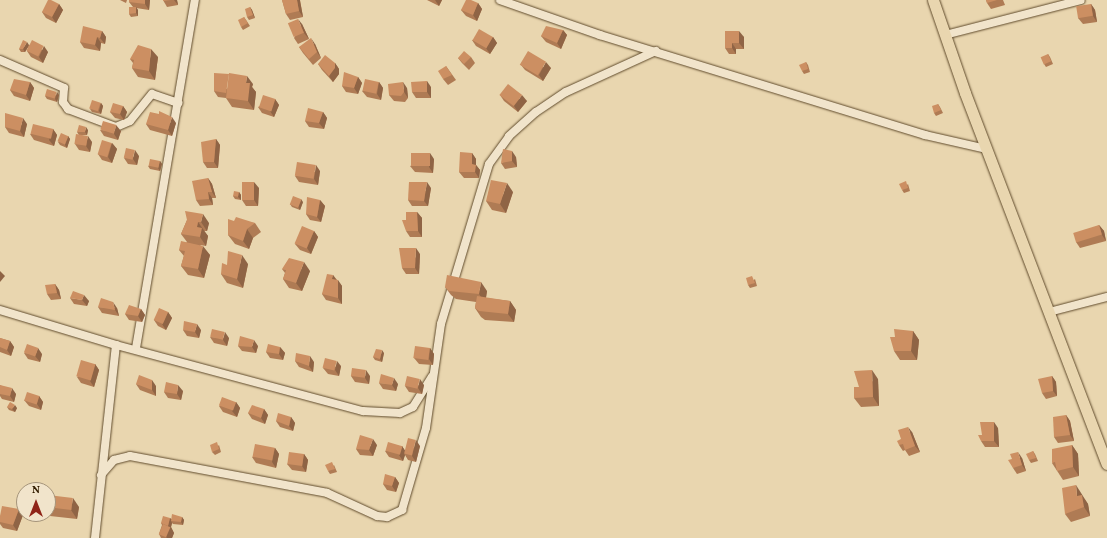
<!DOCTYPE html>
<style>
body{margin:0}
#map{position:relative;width:1107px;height:538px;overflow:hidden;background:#e9d6af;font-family:Vollkorn,serif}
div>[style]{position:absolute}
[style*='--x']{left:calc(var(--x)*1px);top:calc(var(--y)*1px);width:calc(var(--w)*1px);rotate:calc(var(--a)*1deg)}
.roads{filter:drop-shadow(0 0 1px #604b2c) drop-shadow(0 0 1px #604b2c)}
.minor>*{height:8px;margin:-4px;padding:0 4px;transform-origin:4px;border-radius:4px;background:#f1e4cb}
.major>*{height:11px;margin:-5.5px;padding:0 5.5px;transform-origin:5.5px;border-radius:5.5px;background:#e9d6af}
.wall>*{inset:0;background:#af7b54}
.shaded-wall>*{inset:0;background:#8f6445}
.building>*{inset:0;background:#cc8f62;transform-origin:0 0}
span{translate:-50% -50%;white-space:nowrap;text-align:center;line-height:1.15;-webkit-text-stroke:3.5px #f1e4cb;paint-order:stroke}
.north{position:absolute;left:16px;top:482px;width:40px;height:40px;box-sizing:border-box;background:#f1e4cb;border:1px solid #a5947a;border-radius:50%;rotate:0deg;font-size:11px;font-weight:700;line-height:16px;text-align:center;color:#331d00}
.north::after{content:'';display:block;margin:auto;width:14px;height:18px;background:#8f2418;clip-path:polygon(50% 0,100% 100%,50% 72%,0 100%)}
</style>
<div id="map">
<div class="roads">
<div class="minor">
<i style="--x:500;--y:0;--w:106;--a:19.3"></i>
<i style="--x:600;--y:35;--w:340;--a:17.1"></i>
<i style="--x:925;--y:135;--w:63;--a:12.9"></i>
<i style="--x:945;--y:35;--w:140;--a:-14.4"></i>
<i style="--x:0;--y:60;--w:70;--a:23.6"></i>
<i style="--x:64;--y:88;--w:14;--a:94"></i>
<i style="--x:63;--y:102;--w:9;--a:54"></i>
<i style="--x:68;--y:109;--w:51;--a:20.6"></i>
<i style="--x:116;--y:127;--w:15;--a:-23"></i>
<i style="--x:130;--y:121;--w:35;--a:-51"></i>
<i style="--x:152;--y:94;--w:28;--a:19"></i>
<i style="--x:0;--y:310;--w:121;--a:16.8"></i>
<i style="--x:116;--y:345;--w:256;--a:15"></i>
<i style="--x:363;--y:411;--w:37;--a:3"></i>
<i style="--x:400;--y:413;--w:14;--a:-25"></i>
<i style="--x:413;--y:407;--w:36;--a:-58"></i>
<i style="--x:1049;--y:312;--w:60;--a:-14.5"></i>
<i style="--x:136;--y:348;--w:353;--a:-80.4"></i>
<i style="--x:101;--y:475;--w:20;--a:-49"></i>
<i style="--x:114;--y:460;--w:16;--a:-14"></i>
<i style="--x:130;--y:456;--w:200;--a:10.6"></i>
<i style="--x:327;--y:493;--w:55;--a:24.7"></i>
<i style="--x:377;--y:516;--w:10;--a:6"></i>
<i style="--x:387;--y:517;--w:17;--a:-25"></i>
<i style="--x:402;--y:510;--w:85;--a:-73.7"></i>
<i style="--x:426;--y:428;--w:105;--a:-81.8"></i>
<i style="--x:441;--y:324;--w:167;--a:-73.3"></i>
<i style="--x:489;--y:164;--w:34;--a:-54"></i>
<i style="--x:509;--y:136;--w:36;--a:-42"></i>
<i style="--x:536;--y:112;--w:36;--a:-34"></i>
<i style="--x:566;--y:92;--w:99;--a:-24.5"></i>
<i style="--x:95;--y:538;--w:194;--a:-83.8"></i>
</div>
<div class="major">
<i style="--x:933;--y:0;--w:98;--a:71"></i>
<i style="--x:965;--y:93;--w:397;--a:69.1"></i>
</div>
</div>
<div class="wall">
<i style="clip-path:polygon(120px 0,127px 0,126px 3px)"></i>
<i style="clip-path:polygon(129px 0,150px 0,149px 10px,136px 8px,138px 10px,138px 16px,131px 17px,129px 14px,133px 7px,129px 2px)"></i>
<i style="clip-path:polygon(163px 0,177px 0,178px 5px,167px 7px)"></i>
<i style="clip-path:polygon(282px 0,300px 0,303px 17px,290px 20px,286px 14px)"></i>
<i style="clip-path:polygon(427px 0,442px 0,439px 6px)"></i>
<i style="clip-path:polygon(986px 0,1003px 0,1005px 5px,991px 9px,987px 3px)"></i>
<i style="clip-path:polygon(478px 3px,482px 9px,477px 21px,466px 16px,461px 10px)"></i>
<i style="clip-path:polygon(59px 4px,63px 10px,56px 23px,46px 18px,42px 12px)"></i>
<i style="clip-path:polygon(1091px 4px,1095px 10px,1097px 22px,1083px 24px,1078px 18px)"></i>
<i style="clip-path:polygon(250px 7px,252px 10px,255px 18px,249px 20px,247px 17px)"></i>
<i style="clip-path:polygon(244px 17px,250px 26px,243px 30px,241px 27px)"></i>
<i style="clip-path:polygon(302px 24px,309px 39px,298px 44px,294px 38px)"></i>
<i style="clip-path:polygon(563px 30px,567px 35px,561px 49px,546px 42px,541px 36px)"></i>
<i style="clip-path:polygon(102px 31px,106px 37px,105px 44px,101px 43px,100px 51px,84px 48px,80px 42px)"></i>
<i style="clip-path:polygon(725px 31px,744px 37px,744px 49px,736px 49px,736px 54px,729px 54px,725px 48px)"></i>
<i style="clip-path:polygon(493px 37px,497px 43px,490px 54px,476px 46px,472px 40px)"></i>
<i style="clip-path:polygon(315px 44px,321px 58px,313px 65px,303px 53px,299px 47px)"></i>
<i style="clip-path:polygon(29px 45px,48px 52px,43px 63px,31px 57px,27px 51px,29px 46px,25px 52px,21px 52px,19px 49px)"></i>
<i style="clip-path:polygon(1048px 54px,1050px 57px,1053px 64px,1046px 67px,1044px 64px)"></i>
<i style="clip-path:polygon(158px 57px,155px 80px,138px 77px,132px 68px,133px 63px,130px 59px)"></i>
<i style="clip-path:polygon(471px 57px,475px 63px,469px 70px,462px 63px,458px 58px)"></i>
<i style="clip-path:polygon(806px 62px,808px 65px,810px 72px,804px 74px,802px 71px)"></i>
<i style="clip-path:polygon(335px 63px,339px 69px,339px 74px,333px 82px,322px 70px,318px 64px)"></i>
<i style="clip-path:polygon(521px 65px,551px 68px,543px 81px,525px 70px)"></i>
<i style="clip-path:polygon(446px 66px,456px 80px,448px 85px,443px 79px)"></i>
<i style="clip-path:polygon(358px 77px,362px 83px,358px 94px,346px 92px,342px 86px)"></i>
<i style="clip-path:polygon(30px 82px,34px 88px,30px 101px,14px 96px,10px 90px)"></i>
<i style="clip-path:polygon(379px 82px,383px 88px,381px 100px,367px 97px,362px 91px)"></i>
<i style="clip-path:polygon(253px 84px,252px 87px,256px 92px,254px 110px,232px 107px,226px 98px,218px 97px,214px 91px)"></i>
<i style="clip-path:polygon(431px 87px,431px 98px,416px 98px,412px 92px)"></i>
<i style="clip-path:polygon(407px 88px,408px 98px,405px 102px,394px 101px,389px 95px)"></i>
<i style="clip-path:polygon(59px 95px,57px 102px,47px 99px,45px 96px)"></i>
<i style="clip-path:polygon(500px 95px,527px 101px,518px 112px,504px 101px)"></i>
<i style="clip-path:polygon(275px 99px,279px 105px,274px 117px,262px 113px,258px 107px)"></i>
<i style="clip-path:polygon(101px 103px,103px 106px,101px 114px,92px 112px,90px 109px)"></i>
<i style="clip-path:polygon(938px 104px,940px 107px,943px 113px,936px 116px,934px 113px)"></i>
<i style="clip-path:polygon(123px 106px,127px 112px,124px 120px,115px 118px,110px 112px)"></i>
<i style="clip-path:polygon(323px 112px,327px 118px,324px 129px,309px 127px,305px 121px)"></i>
<i style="clip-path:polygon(176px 123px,172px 136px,150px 130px,146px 124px)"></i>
<i style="clip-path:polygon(27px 124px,24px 137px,9px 133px,5px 127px)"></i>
<i style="clip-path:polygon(53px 129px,57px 135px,54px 146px,34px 140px,30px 134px)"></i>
<i style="clip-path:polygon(88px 130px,87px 135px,80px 135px,92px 142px,90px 152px,79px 150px,75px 144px,79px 135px,77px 132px)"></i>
<i style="clip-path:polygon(100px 130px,121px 131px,118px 140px,104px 136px)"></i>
<i style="clip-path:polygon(68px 136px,70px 139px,67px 148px,60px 145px,58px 142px)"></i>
<i style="clip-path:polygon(216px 139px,220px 145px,218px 168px,207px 168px,203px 162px)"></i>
<i style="clip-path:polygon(112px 143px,117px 149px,112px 163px,102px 160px,98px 154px)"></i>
<i style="clip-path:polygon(472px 153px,476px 159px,476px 165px,480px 170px,479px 178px,464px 178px,459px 172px)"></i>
<i style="clip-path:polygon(139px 156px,137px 165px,128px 164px,124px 158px)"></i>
<i style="clip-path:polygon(516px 157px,517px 167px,505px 169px,501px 163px)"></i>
<i style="clip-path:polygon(434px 159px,433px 173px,415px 172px,410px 166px)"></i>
<i style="clip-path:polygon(160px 161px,162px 164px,160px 171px,150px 169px,148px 166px)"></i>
<i style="clip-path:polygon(320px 171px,318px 185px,299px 182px,295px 176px)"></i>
<i style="clip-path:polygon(208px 178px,212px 184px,216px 198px,212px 198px,213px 205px,200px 206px,196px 200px)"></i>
<i style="clip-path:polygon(908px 184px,910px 191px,904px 193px,902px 190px)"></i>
<i style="clip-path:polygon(259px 188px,258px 206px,246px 206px,242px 200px)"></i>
<i style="clip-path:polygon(431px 188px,428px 206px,412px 206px,408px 200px)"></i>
<i style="clip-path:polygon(239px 192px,241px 195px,241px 200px,235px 199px,233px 196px)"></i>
<i style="clip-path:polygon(513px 192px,506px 213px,492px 210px,486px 201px)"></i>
<i style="clip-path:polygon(320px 200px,325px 206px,321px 222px,310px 220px,306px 214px)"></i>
<i style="clip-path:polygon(303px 202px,300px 210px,292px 207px,290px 204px)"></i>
<i style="clip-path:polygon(417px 212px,422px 218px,422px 237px,410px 237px,406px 231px)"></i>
<i style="clip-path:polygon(187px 220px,209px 223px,207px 231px,204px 231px,208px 236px,206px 246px,200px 245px,210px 255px,204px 278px,188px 275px,181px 266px,184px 256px,179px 250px,187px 242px,181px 234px)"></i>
<i style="clip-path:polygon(234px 221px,255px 223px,261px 232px,253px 238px,249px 249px,235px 244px,228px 235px)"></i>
<i style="clip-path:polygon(1099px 225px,1104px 231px,1106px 241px,1080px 248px,1076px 242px)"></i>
<i style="clip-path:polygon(314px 231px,318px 237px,311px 254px,300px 250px,295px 244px)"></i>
<i style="clip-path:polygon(420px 254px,419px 274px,406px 274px,402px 268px)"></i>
<i style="clip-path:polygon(248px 264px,243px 288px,227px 283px,221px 274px,227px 265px)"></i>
<i style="clip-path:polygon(282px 269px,310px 271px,302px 291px,289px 288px,283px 279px,285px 273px)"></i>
<i style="clip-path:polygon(333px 275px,342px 286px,342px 304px,326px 300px,322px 294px)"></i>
<i style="clip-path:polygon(755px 279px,757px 286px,750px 288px,748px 285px)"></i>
<i style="clip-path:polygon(55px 284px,59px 290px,61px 299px,51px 300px,47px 294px)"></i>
<i style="clip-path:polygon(445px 287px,487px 291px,486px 298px,510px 301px,516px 310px,514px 322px,485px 320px,481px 317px,475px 308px,476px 302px,456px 299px,451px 295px)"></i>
<i style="clip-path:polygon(70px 298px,89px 301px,87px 306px,74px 304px)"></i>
<i style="clip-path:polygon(98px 307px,117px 308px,119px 316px,102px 313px)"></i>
<i style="clip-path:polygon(141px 309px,145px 315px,142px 322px,129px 320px,125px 314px)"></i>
<i style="clip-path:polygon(168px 312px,172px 318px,166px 330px,158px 326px,154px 320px)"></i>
<i style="clip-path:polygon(183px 330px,201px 330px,199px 338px,187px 336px)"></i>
<i style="clip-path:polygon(913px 331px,919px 340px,917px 360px,900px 360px,894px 351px,895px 337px)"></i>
<i style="clip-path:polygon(210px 337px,229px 338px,227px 346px,214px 343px)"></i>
<i style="clip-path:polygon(0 338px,10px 341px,14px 347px,11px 356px,0 352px)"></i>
<i style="clip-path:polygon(238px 346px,258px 346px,256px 353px,242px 351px)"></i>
<i style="clip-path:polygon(280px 347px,285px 353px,283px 360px,270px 358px,266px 352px)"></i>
<i style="clip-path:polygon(430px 348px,434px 354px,433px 365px,419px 364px,414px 358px)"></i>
<i style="clip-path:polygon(24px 353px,42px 354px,40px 362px,28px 359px)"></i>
<i style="clip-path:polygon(384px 353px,382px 362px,375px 360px,373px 357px)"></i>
<i style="clip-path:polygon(295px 361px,314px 362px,313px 372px,299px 367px)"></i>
<i style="clip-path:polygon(95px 364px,99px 370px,94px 387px,81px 383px,77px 377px)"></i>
<i style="clip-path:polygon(341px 366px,339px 376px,328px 374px,323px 368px)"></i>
<i style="clip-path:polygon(351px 376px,370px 376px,369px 384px,355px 382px)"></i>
<i style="clip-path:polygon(1052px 376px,1056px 382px,1057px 396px,1046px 399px,1042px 393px)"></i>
<i style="clip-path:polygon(878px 379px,879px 406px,861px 407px,854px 398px,859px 387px)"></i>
<i style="clip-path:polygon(379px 383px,398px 384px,396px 391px,383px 389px)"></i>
<i style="clip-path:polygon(136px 384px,156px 386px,156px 396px,140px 390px)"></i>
<i style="clip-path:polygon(0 385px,16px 394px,14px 402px,2px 399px,0 396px)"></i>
<i style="clip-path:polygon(424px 385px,422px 394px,409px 392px,405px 386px)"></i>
<i style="clip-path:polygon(183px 391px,181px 400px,168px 398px,164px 392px)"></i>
<i style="clip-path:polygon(39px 396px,43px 402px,41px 410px,29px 406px,24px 400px)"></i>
<i style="clip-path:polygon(236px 402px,240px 408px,237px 417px,223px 412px,219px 406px)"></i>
<i style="clip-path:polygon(7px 407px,17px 408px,15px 412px,9px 410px)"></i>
<i style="clip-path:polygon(264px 409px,268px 415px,265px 424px,252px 419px,248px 413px)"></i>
<i style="clip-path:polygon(1066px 415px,1070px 421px,1074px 441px,1058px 443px,1054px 437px)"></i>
<i style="clip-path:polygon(291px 417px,295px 423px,293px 431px,280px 427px,276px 421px)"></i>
<i style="clip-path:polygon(998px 428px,999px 447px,985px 447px,981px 441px,982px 435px)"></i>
<i style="clip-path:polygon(912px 432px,920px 452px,909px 456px,905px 450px,903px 451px,899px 445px,901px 439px)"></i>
<i style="clip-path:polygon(219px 445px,221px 452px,215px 455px,212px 452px)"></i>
<i style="clip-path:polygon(377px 445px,373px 456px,360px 455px,356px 449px)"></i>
<i style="clip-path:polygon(1072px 445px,1078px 454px,1079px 476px,1063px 480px,1052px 463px)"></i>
<i style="clip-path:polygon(402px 446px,405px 451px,420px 446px,416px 462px,408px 460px,405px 455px,403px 461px,389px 457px,385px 451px)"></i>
<i style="clip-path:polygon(275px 448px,279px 454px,276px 468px,256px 463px,252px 457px)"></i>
<i style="clip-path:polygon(1033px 451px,1035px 454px,1038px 461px,1031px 463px,1029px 460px)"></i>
<i style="clip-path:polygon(304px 454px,308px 460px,306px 472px,292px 470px,287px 464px)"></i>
<i style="clip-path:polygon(1022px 458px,1026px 471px,1017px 474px,1013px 468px,1012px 459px)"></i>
<i style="clip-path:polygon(334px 465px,337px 472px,330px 474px,328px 471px)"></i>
<i style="clip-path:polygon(395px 477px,399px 483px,396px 492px,387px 490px,383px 484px)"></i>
<i style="clip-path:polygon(1082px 494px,1082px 496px,1088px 504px,1090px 516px,1071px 522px,1065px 514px)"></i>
<i style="clip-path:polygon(48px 495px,79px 507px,77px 519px,50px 516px,48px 513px)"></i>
<i style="clip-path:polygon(19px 509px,23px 515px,17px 531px,3px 528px,0 524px,0 516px)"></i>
<i style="clip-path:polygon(182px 517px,184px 520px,183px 525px,173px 524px,172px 523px,171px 527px,174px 533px,172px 538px,161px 538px,159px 534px,162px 525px,161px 523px,170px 518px,171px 519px)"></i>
</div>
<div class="shaded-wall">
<i style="clip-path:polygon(145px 0,150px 0,149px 10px,145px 4px)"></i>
<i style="clip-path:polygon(174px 0,177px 0,178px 5px)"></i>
<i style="clip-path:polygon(297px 0,300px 0,300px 1px,303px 17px,299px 11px)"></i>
<i style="clip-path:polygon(435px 0,442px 0,439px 6px)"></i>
<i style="clip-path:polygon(478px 3px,482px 9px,477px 21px,473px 15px)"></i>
<i style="clip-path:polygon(59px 4px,63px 10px,56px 23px,52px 17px)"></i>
<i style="clip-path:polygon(1091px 4px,1095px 10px,1097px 22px,1093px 16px)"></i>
<i style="clip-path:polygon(136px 7px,138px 10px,138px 16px,136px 13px)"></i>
<i style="clip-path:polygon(250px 7px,252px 10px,255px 18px,253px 15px)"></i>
<i style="clip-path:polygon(298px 19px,302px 24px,309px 39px,304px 33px)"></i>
<i style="clip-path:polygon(563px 30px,567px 35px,561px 49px,557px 43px)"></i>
<i style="clip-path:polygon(102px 31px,106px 37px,105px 44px,100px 38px)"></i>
<i style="clip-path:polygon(739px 31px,744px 37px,744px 49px,739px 43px)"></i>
<i style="clip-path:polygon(97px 37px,101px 43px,100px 51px,95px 45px)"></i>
<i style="clip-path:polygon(493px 37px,497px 43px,490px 54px,486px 48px)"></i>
<i style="clip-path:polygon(311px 38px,315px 44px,321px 58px,317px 52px)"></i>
<i style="clip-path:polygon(27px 42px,29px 45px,25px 52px,23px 49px)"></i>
<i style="clip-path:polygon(732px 43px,736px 49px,736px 54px,732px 48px)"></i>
<i style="clip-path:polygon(44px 46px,48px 52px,43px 63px,39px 57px)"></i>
<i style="clip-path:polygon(151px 49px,158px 57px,155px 80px,149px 71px)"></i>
<i style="clip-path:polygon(546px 62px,551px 68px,543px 81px,539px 75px)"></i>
<i style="clip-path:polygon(335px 63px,339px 69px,339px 74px,333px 82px,329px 76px)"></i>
<i style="clip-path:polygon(247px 76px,253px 84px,252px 87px,256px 92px,254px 110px,248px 101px,246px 83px)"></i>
<i style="clip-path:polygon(358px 77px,362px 83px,358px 94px,354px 88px)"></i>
<i style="clip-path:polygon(427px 81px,431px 87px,431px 98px,427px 92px)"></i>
<i style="clip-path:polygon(30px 82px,34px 88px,30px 101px,26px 95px)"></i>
<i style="clip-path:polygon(379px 82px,383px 88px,381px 100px,377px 94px)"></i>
<i style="clip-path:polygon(403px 82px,407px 88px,408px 98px,404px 92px)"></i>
<i style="clip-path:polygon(57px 92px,59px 95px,57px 102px,55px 99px)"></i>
<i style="clip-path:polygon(522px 95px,527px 101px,518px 112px,514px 106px)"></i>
<i style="clip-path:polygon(275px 99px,279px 105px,274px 117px,270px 111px)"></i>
<i style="clip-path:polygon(101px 103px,103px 106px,101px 114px,99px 111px)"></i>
<i style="clip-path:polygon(123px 106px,127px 112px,124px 120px,120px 114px)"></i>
<i style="clip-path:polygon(323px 112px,327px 118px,324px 129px,319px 123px)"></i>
<i style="clip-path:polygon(172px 117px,176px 123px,172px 136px,168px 130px)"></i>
<i style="clip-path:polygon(23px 118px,27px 124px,24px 137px,20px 131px)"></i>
<i style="clip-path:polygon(116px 125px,121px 131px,118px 140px,114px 134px)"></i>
<i style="clip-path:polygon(86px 127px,88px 130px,87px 135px,85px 132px)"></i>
<i style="clip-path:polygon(53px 129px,57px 135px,54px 146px,49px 140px)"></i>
<i style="clip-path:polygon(68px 136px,70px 139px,67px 148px,65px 145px)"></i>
<i style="clip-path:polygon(88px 136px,92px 142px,90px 152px,86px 146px)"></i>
<i style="clip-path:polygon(216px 139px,220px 145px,218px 168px,214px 162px)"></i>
<i style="clip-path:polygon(112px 143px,117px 149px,112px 163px,108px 157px)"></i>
<i style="clip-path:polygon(135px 150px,139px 156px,137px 165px,133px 159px)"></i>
<i style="clip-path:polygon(512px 151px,516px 157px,517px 167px,512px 161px)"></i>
<i style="clip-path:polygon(430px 153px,434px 159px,433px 173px,429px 167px)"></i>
<i style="clip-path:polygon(472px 153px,476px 159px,476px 165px,480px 170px,479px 178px,475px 172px,472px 164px)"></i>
<i style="clip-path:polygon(160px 161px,162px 164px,160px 171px,158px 168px)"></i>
<i style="clip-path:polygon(316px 165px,320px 171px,318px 185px,314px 179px)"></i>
<i style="clip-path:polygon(208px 178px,212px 184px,216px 198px,212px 192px)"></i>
<i style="clip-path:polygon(254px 182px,259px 188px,258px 206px,254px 200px)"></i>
<i style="clip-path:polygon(427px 182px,431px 188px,428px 206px,424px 201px)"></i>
<i style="clip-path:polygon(507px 183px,513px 192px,506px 213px,500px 204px)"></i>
<i style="clip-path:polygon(208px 192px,212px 198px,213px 205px,209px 199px)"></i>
<i style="clip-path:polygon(239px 192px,241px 195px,241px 200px,238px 197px)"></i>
<i style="clip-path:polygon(301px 199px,303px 202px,300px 210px,298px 207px)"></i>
<i style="clip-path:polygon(320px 200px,325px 206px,321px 222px,317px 217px)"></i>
<i style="clip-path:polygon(417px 212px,422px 218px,422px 237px,418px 231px)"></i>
<i style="clip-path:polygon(203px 214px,209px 223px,207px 231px,201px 222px)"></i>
<i style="clip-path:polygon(198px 222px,208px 236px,206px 246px,200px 237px,197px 227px)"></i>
<i style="clip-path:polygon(1099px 225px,1104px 231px,1106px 241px,1102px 235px)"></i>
<i style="clip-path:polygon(247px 229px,253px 238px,249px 249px,243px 241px)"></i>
<i style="clip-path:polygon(314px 231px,318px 237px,311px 254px,307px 248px)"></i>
<i style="clip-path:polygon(203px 246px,210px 255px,204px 278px,198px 269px)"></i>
<i style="clip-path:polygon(416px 248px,420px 254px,419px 274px,415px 268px)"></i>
<i style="clip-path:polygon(242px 255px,248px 264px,243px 288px,237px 279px)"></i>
<i style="clip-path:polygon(304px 262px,310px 271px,302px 291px,296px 283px)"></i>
<i style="clip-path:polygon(0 271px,5px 276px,0 282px)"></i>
<i style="clip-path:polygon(333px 275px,337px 281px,332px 279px)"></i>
<i style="clip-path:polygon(338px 280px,342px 286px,342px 304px,338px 298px)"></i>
<i style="clip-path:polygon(481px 282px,487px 291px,485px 303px,479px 294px)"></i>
<i style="clip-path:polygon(55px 284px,59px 290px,61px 299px,57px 293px)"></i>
<i style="clip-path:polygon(84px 295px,89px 301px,87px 306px,82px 300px)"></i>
<i style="clip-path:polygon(510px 301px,516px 310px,514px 322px,508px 314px)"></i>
<i style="clip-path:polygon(113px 302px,117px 308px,119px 316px,115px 310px)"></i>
<i style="clip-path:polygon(141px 309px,145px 315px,142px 322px,138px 316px)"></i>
<i style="clip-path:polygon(168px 312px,172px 318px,166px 330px,162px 324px)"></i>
<i style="clip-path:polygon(197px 324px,201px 330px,199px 338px,195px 332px)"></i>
<i style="clip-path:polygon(913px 331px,919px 340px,917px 360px,911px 351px)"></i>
<i style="clip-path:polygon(225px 332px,229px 338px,227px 346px,223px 340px)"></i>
<i style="clip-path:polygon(254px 340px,258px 346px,256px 353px,252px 347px)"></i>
<i style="clip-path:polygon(10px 341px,14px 347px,11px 356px,7px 350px)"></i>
<i style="clip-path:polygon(280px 347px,285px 353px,283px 360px,279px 354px)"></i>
<i style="clip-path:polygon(38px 348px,42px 354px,40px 362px,35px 356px)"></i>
<i style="clip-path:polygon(430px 348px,434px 354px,433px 365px,429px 359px)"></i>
<i style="clip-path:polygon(382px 350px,384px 353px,382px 362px,380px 359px)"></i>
<i style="clip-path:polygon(310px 356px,314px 362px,313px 372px,309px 366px)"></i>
<i style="clip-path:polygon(337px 361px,341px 366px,339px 376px,335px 370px)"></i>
<i style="clip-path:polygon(95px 364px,99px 370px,94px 387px,90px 381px)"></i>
<i style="clip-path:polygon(366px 370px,370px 376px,369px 384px,365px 378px)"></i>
<i style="clip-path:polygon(872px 370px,878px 379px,879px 406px,873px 397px)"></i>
<i style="clip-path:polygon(1052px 376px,1056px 382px,1057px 396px,1053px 391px)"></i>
<i style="clip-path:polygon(394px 378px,398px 384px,396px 391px,392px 385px)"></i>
<i style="clip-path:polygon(420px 379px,424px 385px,422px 394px,418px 388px)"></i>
<i style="clip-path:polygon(152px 380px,156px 386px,156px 396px,152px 390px)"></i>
<i style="clip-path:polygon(178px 385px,183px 391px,181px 400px,177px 394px)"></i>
<i style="clip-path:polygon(12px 388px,16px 394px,14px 402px,10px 396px)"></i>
<i style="clip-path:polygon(39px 396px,43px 402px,41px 410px,37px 404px)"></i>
<i style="clip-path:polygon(236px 402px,240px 408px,237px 417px,232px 411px)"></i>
<i style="clip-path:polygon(15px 405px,17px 408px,15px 412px,12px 409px)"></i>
<i style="clip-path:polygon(264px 409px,268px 415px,265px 424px,261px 418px)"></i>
<i style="clip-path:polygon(1066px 415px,1070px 421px,1074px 441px,1070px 435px)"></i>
<i style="clip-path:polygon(291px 417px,295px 423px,293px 431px,289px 426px)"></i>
<i style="clip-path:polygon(994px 422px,998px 428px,999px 447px,994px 441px)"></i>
<i style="clip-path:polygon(908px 427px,912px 432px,920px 452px,915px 446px)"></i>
<i style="clip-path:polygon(373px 439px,377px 445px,373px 456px,369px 450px)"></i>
<i style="clip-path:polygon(416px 440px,420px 446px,416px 462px,412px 456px)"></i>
<i style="clip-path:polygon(1072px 445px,1078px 454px,1079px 476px,1073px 467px)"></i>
<i style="clip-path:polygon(402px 446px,406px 452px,404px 454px,405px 455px,403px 461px,399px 455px)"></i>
<i style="clip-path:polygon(275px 448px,279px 454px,276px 468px,272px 462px)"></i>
<i style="clip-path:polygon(1018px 452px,1022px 458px,1026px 471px,1022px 465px)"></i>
<i style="clip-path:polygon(304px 454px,308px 460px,306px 472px,302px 466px)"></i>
<i style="clip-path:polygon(395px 477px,399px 483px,396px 492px,392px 486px)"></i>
<i style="clip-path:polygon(1076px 485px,1088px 504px,1090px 516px,1084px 507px,1077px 496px)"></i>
<i style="clip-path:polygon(73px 498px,79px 507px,77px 519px,71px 510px)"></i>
<i style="clip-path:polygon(19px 509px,23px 515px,17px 531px,13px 525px)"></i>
<i style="clip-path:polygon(182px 517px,184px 520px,183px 525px,181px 522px)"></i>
<i style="clip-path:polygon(170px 518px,173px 521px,171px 521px,172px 523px,171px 527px,174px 533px,172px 538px,167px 538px,166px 537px,168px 526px)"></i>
</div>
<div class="building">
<i style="clip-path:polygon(48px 0,51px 0,59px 4px,52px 17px,42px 12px)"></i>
<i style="clip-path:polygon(129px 0,145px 0,145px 4px,129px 2px)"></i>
<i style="clip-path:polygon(163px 0,171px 0,163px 1px)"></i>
<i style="clip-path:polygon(282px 0,297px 0,299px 11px,286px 14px)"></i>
<i style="clip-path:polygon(466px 0,471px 0,478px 3px,473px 15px,461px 10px)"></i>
<i style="clip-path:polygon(986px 0,997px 0,987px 3px)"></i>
<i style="left:1091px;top:4px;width:12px;height:15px;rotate:81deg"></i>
<i style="clip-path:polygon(129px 7px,136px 7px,136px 13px,129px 14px)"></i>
<i style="clip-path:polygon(250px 7px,253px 15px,247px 17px,245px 9px)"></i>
<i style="clip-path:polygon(244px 17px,248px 23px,241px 27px,238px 20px)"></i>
<i style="left:298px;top:19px;width:15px;height:11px;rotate:67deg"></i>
<i style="clip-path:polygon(83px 26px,102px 31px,100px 38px,97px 37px,95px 45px,80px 42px)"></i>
<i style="clip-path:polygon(546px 26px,563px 30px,557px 43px,541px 36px)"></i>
<i style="left:479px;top:29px;width:16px;height:13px;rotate:30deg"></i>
<i style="clip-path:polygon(725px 31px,739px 31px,739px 43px,732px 43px,732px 48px,725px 48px)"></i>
<i style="clip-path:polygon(311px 38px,317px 52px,309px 59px,299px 47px)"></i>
<i style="clip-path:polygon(23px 40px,27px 42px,23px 49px,19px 49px)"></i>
<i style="left:32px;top:40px;width:13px;height:12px;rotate:27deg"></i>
<i style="clip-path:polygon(138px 45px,151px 49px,149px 71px,132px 68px,134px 60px,130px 59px)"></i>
<i style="clip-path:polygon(464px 51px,471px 57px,464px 64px,458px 58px)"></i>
<i style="left:528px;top:51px;width:21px;height:16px;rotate:31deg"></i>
<i style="left:1048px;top:54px;width:8px;height:8px;rotate:67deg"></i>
<i style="clip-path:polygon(325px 55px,335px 63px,335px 68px,329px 76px,318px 64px)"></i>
<i style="clip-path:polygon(806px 62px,808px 69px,802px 71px,799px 65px)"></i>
<i style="clip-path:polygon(446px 66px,452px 75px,443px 79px,438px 71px)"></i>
<i style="clip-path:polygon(344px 72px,358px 77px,354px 88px,342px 86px)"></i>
<i style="clip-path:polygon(214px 73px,229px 74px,226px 93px,214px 91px)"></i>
<i style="clip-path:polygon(229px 73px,247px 76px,246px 83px,250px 83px,248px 101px,226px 98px)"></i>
<i style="clip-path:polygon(14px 79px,30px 82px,26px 95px,10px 90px)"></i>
<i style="left:365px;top:79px;width:14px;height:12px;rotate:12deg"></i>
<i style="clip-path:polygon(427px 81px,427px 92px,412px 92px,411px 82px)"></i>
<i style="clip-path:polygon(403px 82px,404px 92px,401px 96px,389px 95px,388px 84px)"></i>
<i style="left:508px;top:84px;width:18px;height:14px;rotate:38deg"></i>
<i style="left:47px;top:89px;width:10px;height:7px;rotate:17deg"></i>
<i style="left:263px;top:95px;width:13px;height:13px;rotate:18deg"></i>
<i style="left:92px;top:100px;width:9px;height:9px;rotate:18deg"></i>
<i style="clip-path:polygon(113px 103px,123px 106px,120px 114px,110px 112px)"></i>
<i style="clip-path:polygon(938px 104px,941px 110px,934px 113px,932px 106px)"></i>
<i style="clip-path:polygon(308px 108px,323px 112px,319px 123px,305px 121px)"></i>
<i style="clip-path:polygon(159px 111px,172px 117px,168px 130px,146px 124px,150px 112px,159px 114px)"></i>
<i style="clip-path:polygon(5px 113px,23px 118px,20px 131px,5px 127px)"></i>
<i style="left:103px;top:121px;width:14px;height:9px;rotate:17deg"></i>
<i style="left:33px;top:124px;width:21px;height:10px;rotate:14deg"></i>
<i style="clip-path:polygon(79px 125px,86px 127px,85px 132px,77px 132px)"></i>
<i style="left:61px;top:133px;width:8px;height:9px;rotate:23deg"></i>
<i style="left:76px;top:134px;width:12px;height:10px;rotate:9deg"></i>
<i style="clip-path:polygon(216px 139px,214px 162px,203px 162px,201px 142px)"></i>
<i style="left:102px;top:140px;width:10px;height:15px;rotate:17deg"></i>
<i style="left:126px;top:148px;width:9px;height:10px;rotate:13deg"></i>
<i style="clip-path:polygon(503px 149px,512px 151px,512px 161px,501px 163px)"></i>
<i style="clip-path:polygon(460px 152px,472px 153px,472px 164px,476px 165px,475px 172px,459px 172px)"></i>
<i style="left:411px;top:153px;width:19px;height:13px"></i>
<i style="left:150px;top:159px;width:10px;height:7px;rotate:11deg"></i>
<i style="left:297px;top:162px;width:19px;height:14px;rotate:9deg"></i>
<i style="clip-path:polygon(208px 178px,212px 192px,208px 192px,209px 199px,196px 200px,192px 181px)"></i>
<i style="clip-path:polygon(491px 180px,507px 183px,500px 204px,486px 201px)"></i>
<i style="clip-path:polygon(906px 181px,908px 188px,902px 190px,899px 184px)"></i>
<i style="left:242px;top:182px;width:12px;height:18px"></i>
<i style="clip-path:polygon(409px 182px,427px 182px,424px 201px,408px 200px)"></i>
<i style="left:234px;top:191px;width:5px;height:5px;rotate:11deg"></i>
<i style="left:293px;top:196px;width:9px;height:9px;rotate:21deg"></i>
<i style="clip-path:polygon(307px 197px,320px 200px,317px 217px,306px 214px)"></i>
<i style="clip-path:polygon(185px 211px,203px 214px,201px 222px,198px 222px,197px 227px,202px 228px,200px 237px,181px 234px,187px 220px)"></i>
<i style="clip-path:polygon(406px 212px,417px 212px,418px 231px,406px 231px,402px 220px,406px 220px)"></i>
<i style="clip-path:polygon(236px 217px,255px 223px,247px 229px,243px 241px,228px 235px,228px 219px,234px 221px)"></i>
<i style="left:1099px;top:225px;width:10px;height:27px;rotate:73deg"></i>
<i style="left:302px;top:226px;width:13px;height:19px;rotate:23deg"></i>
<i style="clip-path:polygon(181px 241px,203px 246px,198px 269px,181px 266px,185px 251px,179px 250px)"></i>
<i style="clip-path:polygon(399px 248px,416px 248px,415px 268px,402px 268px)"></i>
<i style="clip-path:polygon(228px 251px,242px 255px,237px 279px,221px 274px,222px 263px,227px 265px)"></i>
<i style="clip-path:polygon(289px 258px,304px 262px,296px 283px,283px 279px,286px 270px,282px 269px)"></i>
<i style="clip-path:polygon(327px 274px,333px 275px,332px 279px,338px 280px,338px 298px,322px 294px)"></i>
<i style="clip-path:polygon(447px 275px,481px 282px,479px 294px,449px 291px,445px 287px)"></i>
<i style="clip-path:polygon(752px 276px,755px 283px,748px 285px,746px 278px)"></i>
<i style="clip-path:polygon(55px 284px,57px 293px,47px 294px,45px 285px)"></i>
<i style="clip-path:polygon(73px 291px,84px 295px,82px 300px,70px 298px)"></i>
<i style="clip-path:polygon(477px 296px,510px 301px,508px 314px,479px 311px,475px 308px)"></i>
<i style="clip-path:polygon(101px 298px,113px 302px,115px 310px,98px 307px)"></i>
<i style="clip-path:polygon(129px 305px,141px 309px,138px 316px,125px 314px)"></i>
<i style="left:159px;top:308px;width:10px;height:13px;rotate:24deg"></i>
<i style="clip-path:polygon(184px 321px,197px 324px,195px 332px,183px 330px)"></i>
<i style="left:212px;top:329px;width:13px;height:8px;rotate:13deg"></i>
<i style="clip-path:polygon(894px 329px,913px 331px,911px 351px,894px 351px,890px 337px,895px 337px)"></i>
<i style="clip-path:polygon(240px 336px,254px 340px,252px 347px,238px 346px)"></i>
<i style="clip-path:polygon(0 338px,10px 341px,7px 350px,0 347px)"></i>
<i style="left:27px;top:344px;width:12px;height:9px;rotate:20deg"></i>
<i style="clip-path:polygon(268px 344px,280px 347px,279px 354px,266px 352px)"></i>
<i style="left:415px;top:346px;width:15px;height:12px;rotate:8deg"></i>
<i style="clip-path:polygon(376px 349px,382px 350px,380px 359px,373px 357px)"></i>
<i style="clip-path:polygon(296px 353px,310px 356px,309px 366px,295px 361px)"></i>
<i style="left:325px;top:358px;width:12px;height:10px;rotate:14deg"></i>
<i style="left:81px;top:360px;width:15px;height:17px;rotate:16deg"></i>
<i style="left:352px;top:368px;width:14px;height:8px;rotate:8deg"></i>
<i style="clip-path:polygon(872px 370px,873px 397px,854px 398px,854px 387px,859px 387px,854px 371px)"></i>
<i style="clip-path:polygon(381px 374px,394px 378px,392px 385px,379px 383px)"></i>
<i style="clip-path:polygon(139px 375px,152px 380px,152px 390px,136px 384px)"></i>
<i style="left:407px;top:376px;width:13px;height:10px;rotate:13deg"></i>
<i style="clip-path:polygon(1052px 376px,1053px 391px,1042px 393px,1038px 379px)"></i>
<i style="clip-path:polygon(166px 382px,178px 385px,177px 394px,164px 392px)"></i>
<i style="clip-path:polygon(0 385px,12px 388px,10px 396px,0 394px)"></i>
<i style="left:27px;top:392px;width:13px;height:9px;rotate:18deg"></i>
<i style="left:222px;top:397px;width:15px;height:9px;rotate:20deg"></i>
<i style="clip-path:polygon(10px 402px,15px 405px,12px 409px,7px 407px)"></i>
<i style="clip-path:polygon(252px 405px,264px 409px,261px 418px,248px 413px)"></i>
<i style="clip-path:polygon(278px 413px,291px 417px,289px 426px,276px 421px)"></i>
<i style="clip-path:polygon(1066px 415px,1070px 435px,1054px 437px,1053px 417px)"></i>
<i style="clip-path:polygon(980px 422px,994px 422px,994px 441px,981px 441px,978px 435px,982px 435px)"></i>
<i style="clip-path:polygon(908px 427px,915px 446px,905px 450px,903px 444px,899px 445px,897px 441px,901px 439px,898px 430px)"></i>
<i style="clip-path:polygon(360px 435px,373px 439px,369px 450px,356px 449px)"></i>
<i style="left:408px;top:438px;width:8px;height:16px;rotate:14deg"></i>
<i style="clip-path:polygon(217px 442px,219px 449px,212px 452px,210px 445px)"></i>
<i style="left:388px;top:442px;width:15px;height:9px;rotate:16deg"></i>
<i style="left:255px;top:444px;width:20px;height:13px;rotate:11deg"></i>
<i style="clip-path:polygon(1072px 445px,1073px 467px,1057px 471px,1055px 462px,1052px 463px,1052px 449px)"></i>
<i style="clip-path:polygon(1033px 451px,1036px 458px,1029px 460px,1026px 454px)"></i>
<i style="left:289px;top:452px;width:15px;height:12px;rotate:8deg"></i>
<i style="clip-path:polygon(1018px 452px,1022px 465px,1013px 468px,1008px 460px,1012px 459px,1010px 454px)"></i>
<i style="clip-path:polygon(332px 462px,335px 469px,328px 471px,325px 465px)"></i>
<i style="clip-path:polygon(385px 474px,395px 477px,392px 486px,383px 484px)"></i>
<i style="clip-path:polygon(1076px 485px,1077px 496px,1082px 495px,1084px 507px,1065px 514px,1062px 488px)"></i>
<i style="left:48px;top:495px;width:25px;height:12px;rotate:7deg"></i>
<i style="clip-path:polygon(2px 506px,19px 509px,13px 525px,0 522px,0 516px)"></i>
<i style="clip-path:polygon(172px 514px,182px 517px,181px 522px,171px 521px)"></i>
<i style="clip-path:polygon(163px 516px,170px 518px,168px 526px,161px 523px)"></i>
<i style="left:163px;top:524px;width:8px;height:11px;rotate:23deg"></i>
</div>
<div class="north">N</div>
</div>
